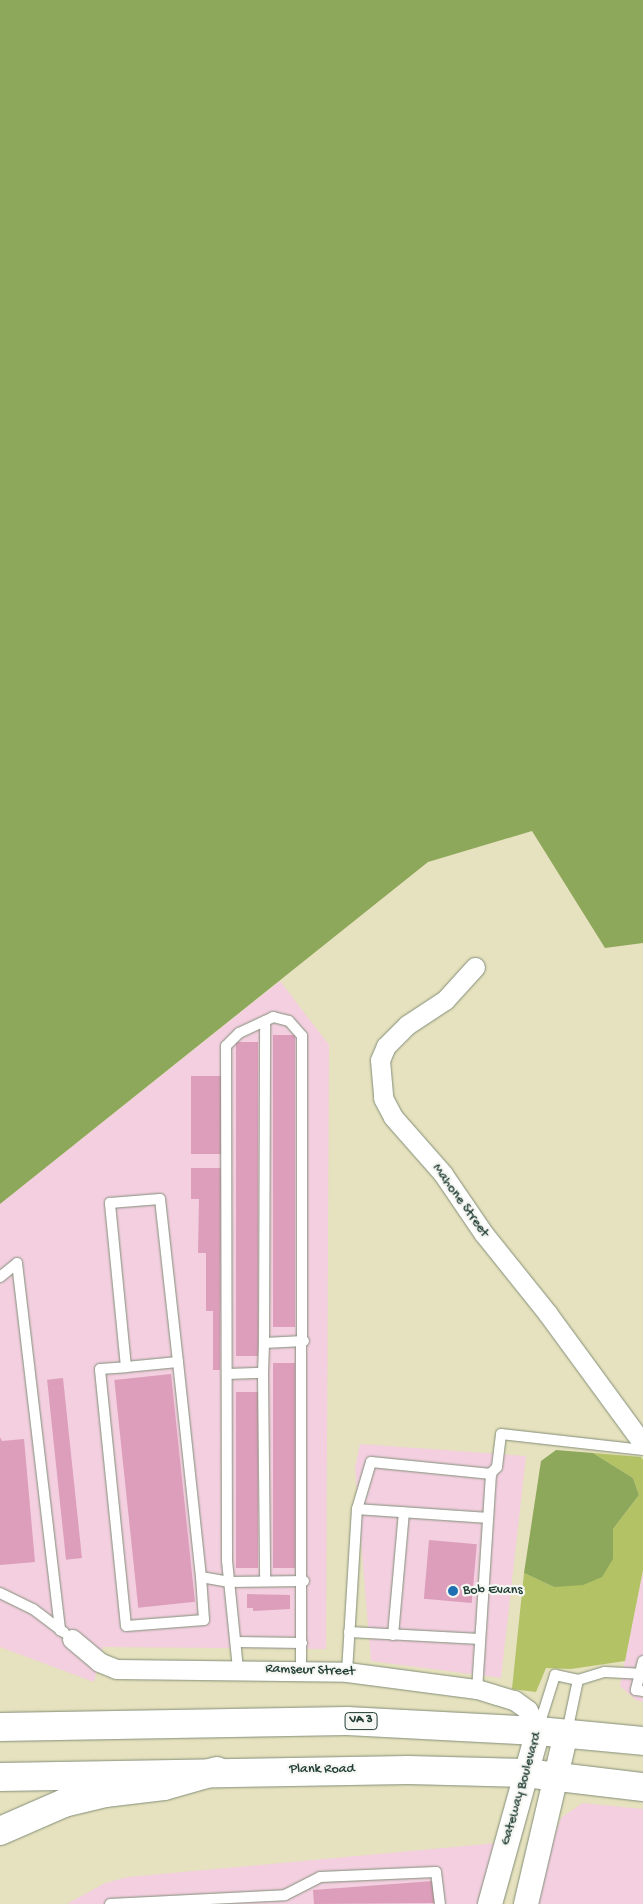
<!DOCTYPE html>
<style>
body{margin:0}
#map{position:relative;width:643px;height:1904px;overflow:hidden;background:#e6e1be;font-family:"Gochi Hand",sans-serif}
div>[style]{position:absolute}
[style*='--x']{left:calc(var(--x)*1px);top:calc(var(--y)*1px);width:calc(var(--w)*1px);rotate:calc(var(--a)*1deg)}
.built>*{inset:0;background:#f3cfe0}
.green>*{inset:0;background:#b2c265}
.forest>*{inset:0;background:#8da85a}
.building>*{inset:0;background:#dc9eba;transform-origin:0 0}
.roads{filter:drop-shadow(0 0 1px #828f79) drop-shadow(0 0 1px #828f79)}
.service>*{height:10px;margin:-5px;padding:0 5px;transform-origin:5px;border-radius:5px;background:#fff}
.minor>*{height:19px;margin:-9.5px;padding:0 9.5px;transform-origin:9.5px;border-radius:9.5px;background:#fff}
.tertiary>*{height:24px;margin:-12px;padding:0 12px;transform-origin:12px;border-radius:12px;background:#fff}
.trunk>*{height:28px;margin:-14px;padding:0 14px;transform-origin:14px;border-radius:14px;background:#fff}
.motorway>*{height:28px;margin:-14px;padding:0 14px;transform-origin:14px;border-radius:14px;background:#fff}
.dots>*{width:14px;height:14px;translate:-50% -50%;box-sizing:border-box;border:2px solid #f6f6f2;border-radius:50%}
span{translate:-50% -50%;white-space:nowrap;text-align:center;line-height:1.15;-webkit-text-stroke:4.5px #f6f6f2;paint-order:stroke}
.shield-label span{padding:1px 4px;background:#f6f6f2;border:1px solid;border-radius:4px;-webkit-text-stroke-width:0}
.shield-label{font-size:12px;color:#1f3d34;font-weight:700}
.street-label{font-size:14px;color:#1f3d34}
.poi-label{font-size:14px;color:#1f3d34}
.left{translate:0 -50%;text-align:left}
</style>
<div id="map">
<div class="built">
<i style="clip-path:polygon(280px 981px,329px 1045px,326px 1649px,103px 1647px,94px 1682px,0 1647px,0 1204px)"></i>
<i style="clip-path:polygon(360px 1444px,526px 1456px,501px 1678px,371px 1661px,355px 1468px)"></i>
<i style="clip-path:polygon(643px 1570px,643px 1702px,636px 1700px,620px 1686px)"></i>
<i style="clip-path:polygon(583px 1803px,643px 1809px,643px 1904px,536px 1904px,557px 1828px,562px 1817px)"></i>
<i style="clip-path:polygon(497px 1843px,481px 1904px,67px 1904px,105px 1883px,128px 1877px)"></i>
</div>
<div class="green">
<i style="clip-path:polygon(593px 1453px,641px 1457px,643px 1460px,643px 1570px,625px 1661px,571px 1669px,546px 1668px,536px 1692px,512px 1689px,524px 1573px,554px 1587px,613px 1559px,613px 1529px,639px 1495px,633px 1478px)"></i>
</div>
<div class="forest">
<i style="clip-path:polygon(0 0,643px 0,643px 943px,605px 948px,532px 831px,428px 862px,0 1204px)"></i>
<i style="clip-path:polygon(556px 1450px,593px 1453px,633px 1478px,639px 1495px,613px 1529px,613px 1559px,602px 1577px,583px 1585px,554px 1587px,524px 1573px,541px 1461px)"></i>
</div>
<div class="building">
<i style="left:273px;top:1035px;width:22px;height:292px"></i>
<i style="left:236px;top:1042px;width:22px;height:314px"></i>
<i style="left:191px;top:1076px;width:30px;height:78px"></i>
<i style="clip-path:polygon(191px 1168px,221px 1168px,220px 1370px,213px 1370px,213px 1311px,206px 1311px,206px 1253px,198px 1253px,199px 1199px,191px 1199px)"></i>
<i style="left:273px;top:1363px;width:22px;height:205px"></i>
<i style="left:171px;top:1374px;width:229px;height:57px;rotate:84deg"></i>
<i style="left:63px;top:1378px;width:181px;height:16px;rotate:84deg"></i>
<i style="left:236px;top:1392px;width:22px;height:176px"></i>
<i style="clip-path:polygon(0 1437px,2px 1441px,24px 1439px,35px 1562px,0 1565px)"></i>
<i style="left:429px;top:1540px;width:48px;height:59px;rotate:5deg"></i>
<i style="clip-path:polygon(247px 1594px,290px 1595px,290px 1609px,253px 1611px,253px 1608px,247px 1608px)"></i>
<i style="clip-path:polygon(433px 1881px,435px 1903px,314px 1904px,313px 1890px)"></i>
</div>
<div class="roads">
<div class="service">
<i style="--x:0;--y:1277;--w:22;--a:-39"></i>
<i style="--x:17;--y:1263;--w:370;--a:83.3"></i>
<i style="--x:264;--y:1343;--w:322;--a:-89.8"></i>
<i style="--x:126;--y:1367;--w:165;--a:-95.6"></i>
<i style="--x:110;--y:1203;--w:50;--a:-4.6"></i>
<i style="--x:160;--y:1199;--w:164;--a:83.7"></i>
<i style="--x:178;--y:1362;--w:216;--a:83.9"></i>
<i style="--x:201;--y:1577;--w:43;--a:86"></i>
<i style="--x:204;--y:1620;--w:78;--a:175.6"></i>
<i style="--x:126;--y:1626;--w:258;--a:-95.8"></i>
<i style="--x:100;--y:1369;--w:26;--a:-4"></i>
<i style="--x:126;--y:1367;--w:52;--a:-5.5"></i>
<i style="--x:263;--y:1373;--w:208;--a:89.4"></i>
<i style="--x:227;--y:1374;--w:36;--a:-2"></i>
<i style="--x:263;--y:1373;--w:30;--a:-88"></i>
<i style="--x:264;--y:1343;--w:40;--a:-2.9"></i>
<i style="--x:490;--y:1474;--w:10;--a:-45"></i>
<i style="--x:497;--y:1467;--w:33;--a:-83"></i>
<i style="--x:501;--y:1434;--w:143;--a:6.4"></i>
<i style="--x:357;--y:1509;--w:131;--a:3.9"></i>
<i style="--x:201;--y:1577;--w:29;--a:10"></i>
<i style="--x:230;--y:1582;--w:74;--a:-0.8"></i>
<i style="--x:0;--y:1593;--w:37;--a:26"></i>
<i style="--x:33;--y:1609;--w:39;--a:37"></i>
<i style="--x:349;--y:1632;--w:131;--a:3.1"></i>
<i style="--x:393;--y:1635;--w:123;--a:-84.9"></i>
<i style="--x:236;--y:1642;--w:66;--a:0.9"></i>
<i style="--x:643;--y:1661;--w:30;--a:104"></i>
<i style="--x:636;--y:1690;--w:7;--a:8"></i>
<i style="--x:238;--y:1669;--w:110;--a:-95.8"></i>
<i style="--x:227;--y:1560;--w:514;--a:-90.11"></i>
<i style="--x:226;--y:1046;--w:18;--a:-45"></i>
<i style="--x:239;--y:1033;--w:38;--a:-25"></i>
<i style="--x:273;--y:1017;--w:16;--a:14"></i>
<i style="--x:289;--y:1021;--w:20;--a:49"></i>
<i style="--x:302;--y:1036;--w:633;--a:90.09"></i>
<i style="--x:347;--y:1672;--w:163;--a:-86.5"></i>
<i style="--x:357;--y:1509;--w:49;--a:-73.4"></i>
<i style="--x:371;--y:1462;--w:121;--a:5.7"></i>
<i style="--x:491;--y:1474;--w:215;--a:93.7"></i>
<i style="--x:538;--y:1729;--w:57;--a:-72.5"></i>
<i style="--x:555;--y:1675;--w:24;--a:12"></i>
<i style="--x:578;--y:1680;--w:28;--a:-17"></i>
<i style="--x:605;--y:1672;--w:35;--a:3"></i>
<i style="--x:567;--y:1732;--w:53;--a:-78.1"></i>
<i style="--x:110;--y:1904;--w:175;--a:-2.9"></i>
<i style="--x:285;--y:1895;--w:39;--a:-27"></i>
<i style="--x:320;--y:1877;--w:116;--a:-2.5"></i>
<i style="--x:436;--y:1872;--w:32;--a:83"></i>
</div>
<div class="minor">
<i style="--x:475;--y:967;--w:45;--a:132.3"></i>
<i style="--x:445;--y:1000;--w:45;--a:146.7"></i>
<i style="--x:407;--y:1025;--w:30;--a:135"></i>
<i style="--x:386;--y:1046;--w:15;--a:113"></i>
<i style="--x:380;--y:1060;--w:38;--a:85"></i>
<i style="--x:383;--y:1098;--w:21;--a:62"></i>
<i style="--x:393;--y:1117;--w:76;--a:48.7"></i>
<i style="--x:443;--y:1174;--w:73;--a:55.7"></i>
<i style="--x:484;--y:1234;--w:102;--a:51.3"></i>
<i style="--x:548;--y:1314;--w:161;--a:53.8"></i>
<i style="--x:72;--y:1639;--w:35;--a:40"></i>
<i style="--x:99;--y:1662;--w:18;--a:22"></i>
<i style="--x:116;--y:1669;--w:231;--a:0.7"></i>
<i style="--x:347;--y:1672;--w:131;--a:7.5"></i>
<i style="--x:477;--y:1689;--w:39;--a:17"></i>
<i style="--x:514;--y:1700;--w:17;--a:36"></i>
<i style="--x:528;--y:1710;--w:23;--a:65"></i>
</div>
<div class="tertiary">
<i style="--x:490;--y:1904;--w:180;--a:-74.5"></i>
<i style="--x:526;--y:1904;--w:175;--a:-76.8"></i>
</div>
<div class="trunk">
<i style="--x:0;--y:1727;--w:347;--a:-1"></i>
<i style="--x:347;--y:1721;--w:191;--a:3"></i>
<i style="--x:538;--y:1731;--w:105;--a:5.4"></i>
<i style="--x:0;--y:1777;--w:408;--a:-1"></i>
<i style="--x:408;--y:1770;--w:117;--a:1.5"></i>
<i style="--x:525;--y:1773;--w:119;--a:6.8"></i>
</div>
<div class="motorway">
<i style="--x:0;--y:1831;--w:70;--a:-23.6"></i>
<i style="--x:64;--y:1803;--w:42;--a:-13.7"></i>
<i style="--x:105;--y:1793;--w:59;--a:-6.8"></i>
<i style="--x:164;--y:1786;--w:55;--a:-15.8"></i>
</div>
</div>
<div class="dots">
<i style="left:453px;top:1591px;background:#1f6fb2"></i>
</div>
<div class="shield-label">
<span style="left:361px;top:1721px">VA 3</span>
</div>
<div class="street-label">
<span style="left:460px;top:1201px;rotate:54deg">Mahone Street</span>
<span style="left:310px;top:1671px;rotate:2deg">Ramseur Street</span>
<span style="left:322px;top:1770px">Plank Road</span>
<span style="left:522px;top:1789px;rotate:-74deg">Gateway Boulevard</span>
</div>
<div class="poi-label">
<span class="left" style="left:463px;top:1591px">Bob Evans</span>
</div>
</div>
